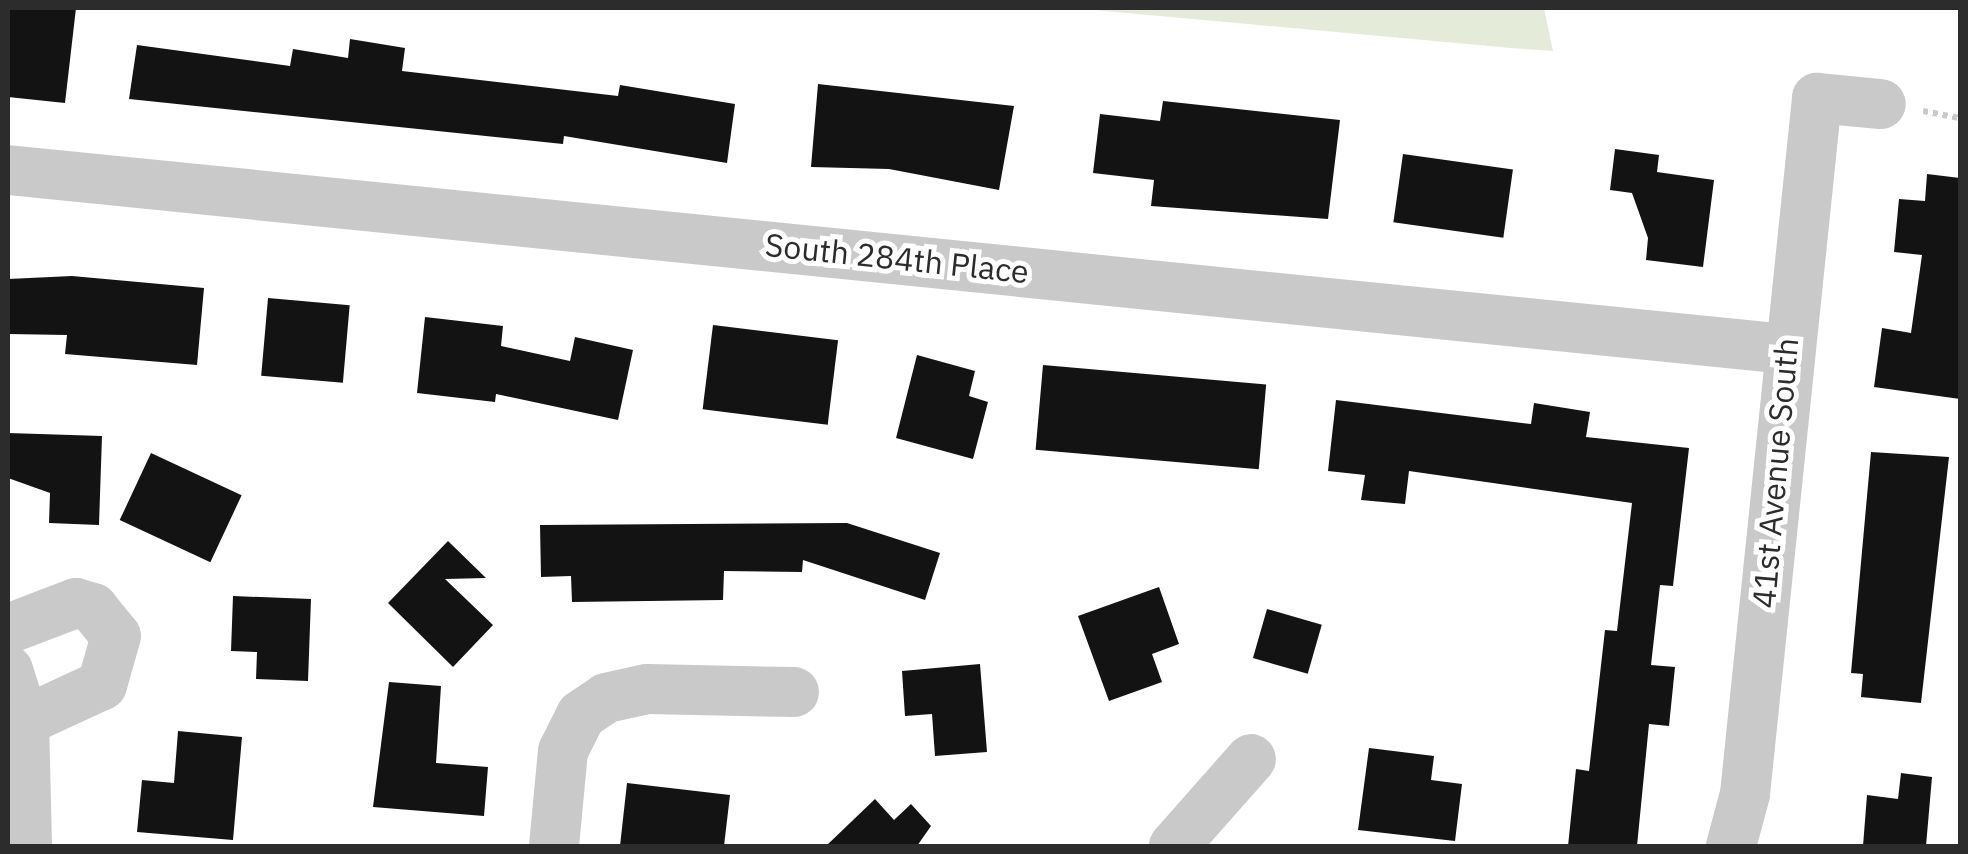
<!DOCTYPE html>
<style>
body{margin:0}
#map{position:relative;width:1968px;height:854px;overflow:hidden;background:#fff;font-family:"IBM Plex Sans",sans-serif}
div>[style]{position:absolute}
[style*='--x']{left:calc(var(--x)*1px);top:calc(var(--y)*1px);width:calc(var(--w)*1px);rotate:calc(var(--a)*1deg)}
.green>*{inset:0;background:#e4ebd9}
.building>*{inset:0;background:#131313;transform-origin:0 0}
.path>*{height:6px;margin-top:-3px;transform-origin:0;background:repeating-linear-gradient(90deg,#c9c9c9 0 5px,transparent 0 10px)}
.minor>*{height:50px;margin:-25px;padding:0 25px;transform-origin:25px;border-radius:25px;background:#c9c9c9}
span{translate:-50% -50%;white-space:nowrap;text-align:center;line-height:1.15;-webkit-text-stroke:10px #fff;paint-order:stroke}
.street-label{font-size:32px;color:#2c2c2c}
.frame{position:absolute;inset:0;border:10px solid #2c2c2c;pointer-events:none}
</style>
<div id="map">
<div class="green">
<i style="clip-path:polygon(1072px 8px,1544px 8px,1553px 51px,1511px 48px)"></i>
</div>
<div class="building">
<i style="clip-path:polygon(8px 8px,76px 8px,65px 103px,8px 97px)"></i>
<i style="clip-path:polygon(350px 39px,405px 48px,402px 71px,618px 96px,620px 85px,735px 104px,727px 163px,564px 136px,563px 144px,129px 99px,137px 45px,290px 66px,293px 49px,348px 58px)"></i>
<i style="clip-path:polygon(818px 84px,1014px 106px,999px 190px,889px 169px,811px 167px)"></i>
<i style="clip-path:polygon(1163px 101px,1340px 120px,1328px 219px,1151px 206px,1154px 180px,1093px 173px,1100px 114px,1160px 121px)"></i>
<i style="clip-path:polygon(1615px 149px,1659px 155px,1657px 172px,1714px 180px,1703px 267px,1646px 260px,1648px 238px,1632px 193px,1610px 190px)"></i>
<i style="left:1403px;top:154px;width:111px;height:69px;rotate:8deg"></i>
<i style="clip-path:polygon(1927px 174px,1960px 178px,1960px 399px,1874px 387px,1882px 328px,1911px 333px,1922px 255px,1894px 252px,1899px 199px,1925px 201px)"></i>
<i style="clip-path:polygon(72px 276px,204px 288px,197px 365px,65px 354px,67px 335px,8px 334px,8px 279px)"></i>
<i style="left:268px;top:298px;width:82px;height:78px;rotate:5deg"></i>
<i style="clip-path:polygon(425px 317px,503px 326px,501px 346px,570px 361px,575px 337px,633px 350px,618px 420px,496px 394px,495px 402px,417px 393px)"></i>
<i style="left:713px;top:325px;width:126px;height:85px;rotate:7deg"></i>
<i style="clip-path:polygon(917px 355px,975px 371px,969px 396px,988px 402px,973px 459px,896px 438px)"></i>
<i style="left:1043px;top:365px;width:224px;height:85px;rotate:5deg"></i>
<i style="clip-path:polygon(1336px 400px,1531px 424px,1534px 403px,1590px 412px,1586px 437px,1689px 448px,1673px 586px,1660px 585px,1651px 665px,1675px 667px,1669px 726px,1649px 724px,1637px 846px,1568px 846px,1576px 769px,1589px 771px,1605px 630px,1617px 631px,1632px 503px,1409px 471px,1405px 504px,1361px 500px,1365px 475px,1328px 471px)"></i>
<i style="clip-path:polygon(8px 433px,102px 436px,99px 525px,49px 523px,50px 493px,8px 478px)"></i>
<i style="clip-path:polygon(1871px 452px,1949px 457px,1921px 703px,1861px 697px,1863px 674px,1851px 673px)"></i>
<i style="left:151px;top:453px;width:100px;height:74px;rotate:25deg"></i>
<i style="clip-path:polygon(847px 523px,940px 553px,925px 600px,803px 560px,802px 572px,724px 571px,723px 600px,572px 602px,571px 576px,541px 577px,540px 525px)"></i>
<i style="clip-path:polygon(448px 541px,486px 578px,445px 579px,493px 625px,453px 667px,388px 603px)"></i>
<i style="clip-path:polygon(1159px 587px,1179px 644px,1152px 654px,1162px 682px,1109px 701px,1078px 616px)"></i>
<i style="clip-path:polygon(233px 596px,311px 599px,308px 681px,256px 679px,257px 652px,231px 651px)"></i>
<i style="left:1267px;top:609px;width:57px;height:51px;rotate:16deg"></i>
<i style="clip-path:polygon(980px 664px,987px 752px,935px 756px,932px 714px,905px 716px,902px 671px)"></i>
<i style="clip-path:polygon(389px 682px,441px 686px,436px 763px,488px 767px,484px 816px,373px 807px)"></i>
<i style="clip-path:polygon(178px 731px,242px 737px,233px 840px,137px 832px,142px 780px,174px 783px)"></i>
<i style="clip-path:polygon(1369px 748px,1434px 756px,1431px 780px,1462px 784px,1455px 841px,1358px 830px)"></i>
<i style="clip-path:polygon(1901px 773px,1932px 777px,1926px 846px,1863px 846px,1867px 795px,1898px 799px)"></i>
<i style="clip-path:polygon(627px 783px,730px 795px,724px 846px,620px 846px)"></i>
<i style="clip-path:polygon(875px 799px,894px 820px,911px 804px,931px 826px,917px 846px,826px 846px)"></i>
</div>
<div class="path">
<i style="--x:1923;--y:111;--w:38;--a:11"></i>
</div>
<div class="minor">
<i style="--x:8;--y:170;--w:1787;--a:5.75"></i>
<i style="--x:8;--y:629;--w:73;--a:-20.9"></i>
<i style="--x:76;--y:603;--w:18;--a:16"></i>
<i style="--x:93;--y:608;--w:36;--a:51"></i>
<i style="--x:116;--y:636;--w:51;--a:105.9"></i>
<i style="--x:102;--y:685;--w:86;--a:155.2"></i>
<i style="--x:8;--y:670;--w:53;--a:72.6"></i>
<i style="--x:24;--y:721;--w:125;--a:88.6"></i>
<i style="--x:554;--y:846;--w:95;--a:-84.6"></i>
<i style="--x:563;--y:751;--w:40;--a:-63.4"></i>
<i style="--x:581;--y:715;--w:30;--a:-34"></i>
<i style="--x:606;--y:698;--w:42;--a:-12.4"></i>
<i style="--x:647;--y:689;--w:147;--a:1.2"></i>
<i style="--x:1174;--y:846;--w:116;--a:-48.5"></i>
<i style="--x:1731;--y:846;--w:54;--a:-74.9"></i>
<i style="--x:1745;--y:794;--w:700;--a:-84.09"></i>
<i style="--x:1817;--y:98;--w:64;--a:5.4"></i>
</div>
<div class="street-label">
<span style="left:897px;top:258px;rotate:6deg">South 284th Place</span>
<span style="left:1775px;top:473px;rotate:-85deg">41st Avenue South</span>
</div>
<div class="frame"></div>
</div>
